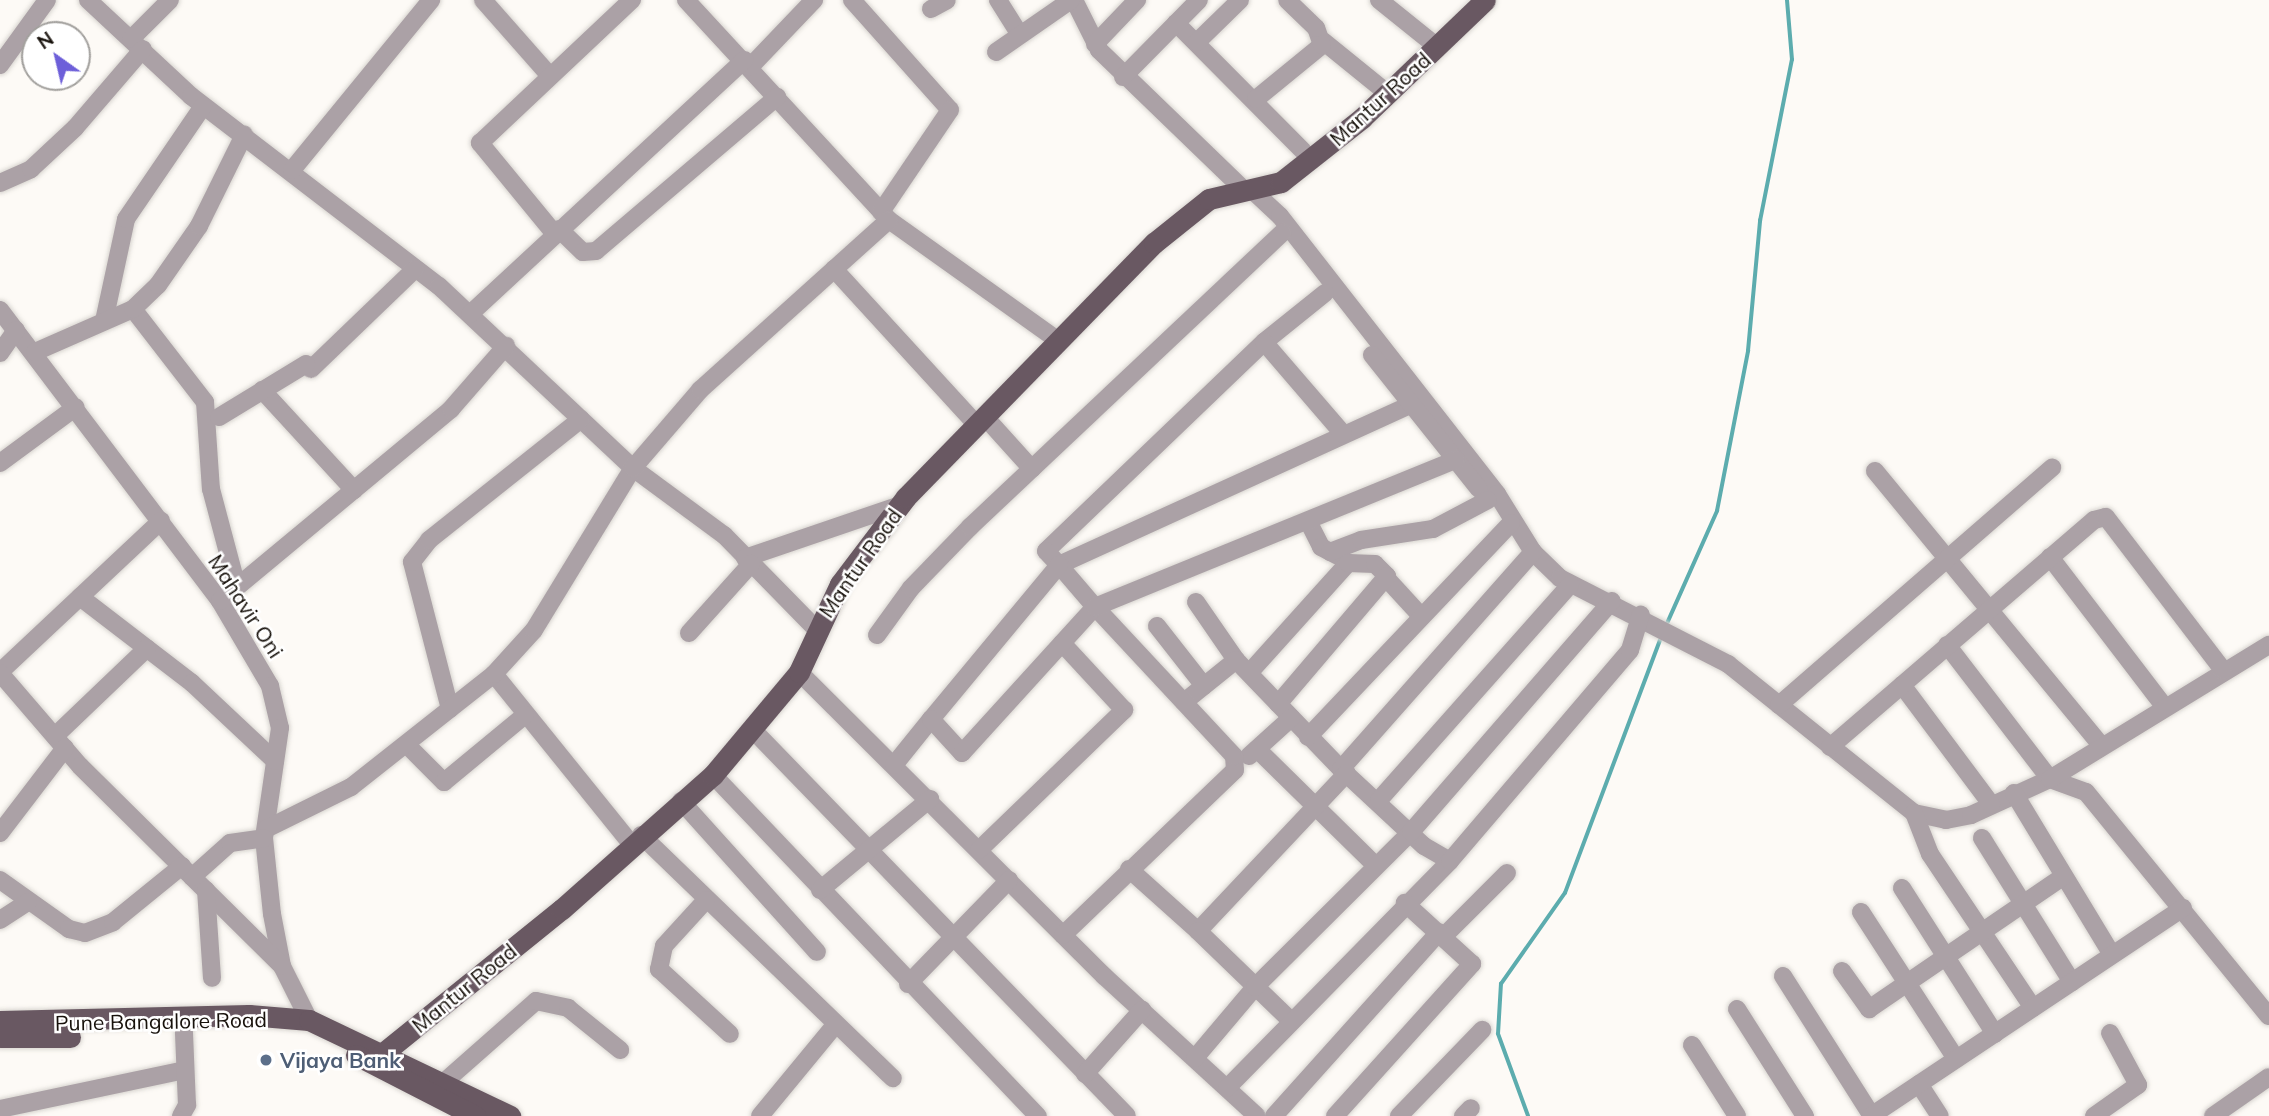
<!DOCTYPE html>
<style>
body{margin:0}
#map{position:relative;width:2269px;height:1116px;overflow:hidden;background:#fdfaf6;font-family:Mulish,sans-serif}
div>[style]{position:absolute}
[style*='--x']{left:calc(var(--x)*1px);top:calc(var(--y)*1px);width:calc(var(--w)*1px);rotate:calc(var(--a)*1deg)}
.stream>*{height:3.5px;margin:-1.75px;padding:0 1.75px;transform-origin:1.75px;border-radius:1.75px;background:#5cacae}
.roads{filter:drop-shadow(0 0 2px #d8d5d0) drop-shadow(0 0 2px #d8d5d0)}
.minor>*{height:18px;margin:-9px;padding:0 9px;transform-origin:9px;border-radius:9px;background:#aba1a6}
.major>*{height:21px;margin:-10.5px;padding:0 10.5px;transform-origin:10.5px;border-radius:10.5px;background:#695862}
.dots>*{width:19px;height:19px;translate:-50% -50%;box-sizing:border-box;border:4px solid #fff;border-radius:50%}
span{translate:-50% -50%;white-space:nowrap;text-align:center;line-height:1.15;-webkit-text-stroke:5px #fff;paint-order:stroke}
.street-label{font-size:21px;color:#17110b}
.service-label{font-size:21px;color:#4e5e75;font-weight:700}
.left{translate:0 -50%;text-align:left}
.north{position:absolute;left:21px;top:21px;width:70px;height:70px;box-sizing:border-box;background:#fff;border:2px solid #a2a09d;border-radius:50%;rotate:326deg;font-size:19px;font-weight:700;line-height:28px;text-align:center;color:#17110b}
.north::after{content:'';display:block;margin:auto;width:24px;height:32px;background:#6d5fd9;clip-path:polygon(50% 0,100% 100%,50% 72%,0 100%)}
</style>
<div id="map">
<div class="stream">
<i style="--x:1665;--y:628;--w:128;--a:-66"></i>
<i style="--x:1717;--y:511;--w:163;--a:-79"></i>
<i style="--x:1748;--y:351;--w:131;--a:-84.7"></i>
<i style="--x:1760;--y:221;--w:164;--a:-78.8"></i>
<i style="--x:1792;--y:60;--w:60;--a:-94.8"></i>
<i style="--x:1528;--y:1116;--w:87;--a:-110.1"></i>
<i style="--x:1498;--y:1034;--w:50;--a:-86.6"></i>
<i style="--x:1501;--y:984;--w:111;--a:-54.9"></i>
<i style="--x:1565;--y:893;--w:272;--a:-69.4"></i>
</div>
<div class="roads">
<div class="minor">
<i style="--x:88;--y:0;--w:141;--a:43"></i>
<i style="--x:191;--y:96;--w:312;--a:37.5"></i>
<i style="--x:439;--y:286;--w:266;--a:43.2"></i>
<i style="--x:633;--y:468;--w:113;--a:36.4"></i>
<i style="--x:724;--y:535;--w:130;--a:45.6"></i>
<i style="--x:483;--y:0;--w:101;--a:48.6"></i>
<i style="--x:686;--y:0;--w:299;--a:47.3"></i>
<i style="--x:889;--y:220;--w:205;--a:35.5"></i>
<i style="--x:852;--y:0;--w:147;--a:48.3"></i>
<i style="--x:950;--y:110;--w:123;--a:124.1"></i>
<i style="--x:998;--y:0;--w:41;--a:57.8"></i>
<i style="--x:1074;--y:0;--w:56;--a:63.4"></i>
<i style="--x:1099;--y:50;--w:203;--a:44"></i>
<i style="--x:1379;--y:0;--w:65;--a:38.8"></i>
<i style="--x:931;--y:9;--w:18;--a:-29"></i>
<i style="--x:1176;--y:23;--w:180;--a:45.2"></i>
<i style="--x:131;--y:39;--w:55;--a:-45"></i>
<i style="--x:1323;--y:41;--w:75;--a:39"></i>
<i style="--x:1197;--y:42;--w:60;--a:-44.3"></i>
<i style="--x:1095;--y:44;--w:61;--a:-46.3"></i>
<i style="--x:996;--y:52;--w:91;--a:-34.7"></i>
<i style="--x:0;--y:65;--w:80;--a:-54.1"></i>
<i style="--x:750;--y:67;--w:93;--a:-46.3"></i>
<i style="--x:1123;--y:77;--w:108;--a:-45.4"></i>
<i style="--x:1256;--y:99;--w:85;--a:-39.3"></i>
<i style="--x:1322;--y:45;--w:18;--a:-109"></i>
<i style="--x:1316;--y:28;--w:40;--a:-136"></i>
<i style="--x:292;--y:170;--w:220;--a:-50.7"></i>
<i style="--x:0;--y:183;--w:34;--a:-24"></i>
<i style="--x:31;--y:169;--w:60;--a:-43"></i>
<i style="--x:75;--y:128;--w:104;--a:-49.3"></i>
<i style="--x:1252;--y:190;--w:38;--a:43"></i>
<i style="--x:1280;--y:216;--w:353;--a:52"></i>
<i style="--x:1497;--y:494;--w:68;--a:58.2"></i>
<i style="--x:1533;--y:552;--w:37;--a:44"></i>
<i style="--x:1560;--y:578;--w:189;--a:27.1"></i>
<i style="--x:1728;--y:664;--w:238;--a:38.7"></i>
<i style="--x:1914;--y:813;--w:33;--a:12"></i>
<i style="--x:1946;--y:820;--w:25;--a:-11"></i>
<i style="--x:1971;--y:815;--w:87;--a:-24.5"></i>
<i style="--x:2050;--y:779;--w:38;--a:20"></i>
<i style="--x:2086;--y:792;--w:289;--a:50.8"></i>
<i style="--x:559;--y:229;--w:33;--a:44"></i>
<i style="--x:583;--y:252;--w:13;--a:-4"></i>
<i style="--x:596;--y:251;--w:238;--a:-40.4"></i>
<i style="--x:554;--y:233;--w:117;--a:-129.4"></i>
<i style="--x:480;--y:143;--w:209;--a:-43.3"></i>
<i style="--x:834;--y:269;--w:212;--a:47.5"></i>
<i style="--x:1325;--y:293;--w:78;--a:141.2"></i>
<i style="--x:1264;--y:342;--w:302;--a:136.2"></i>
<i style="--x:1046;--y:551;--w:19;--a:47"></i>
<i style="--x:1059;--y:565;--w:386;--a:-24.5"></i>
<i style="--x:133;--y:309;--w:118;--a:52.3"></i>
<i style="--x:205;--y:402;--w:87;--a:86.1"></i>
<i style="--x:211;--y:489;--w:101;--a:75.1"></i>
<i style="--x:0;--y:310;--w:365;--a:52.9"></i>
<i style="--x:220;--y:601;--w:99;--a:59.5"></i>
<i style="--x:270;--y:686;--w:43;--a:76.6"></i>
<i style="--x:280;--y:728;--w:111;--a:98.3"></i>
<i style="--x:264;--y:838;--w:76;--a:84"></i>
<i style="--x:272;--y:914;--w:53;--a:79.1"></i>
<i style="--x:282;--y:966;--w:60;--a:63.4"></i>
<i style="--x:470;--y:314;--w:374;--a:-42.8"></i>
<i style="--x:104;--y:321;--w:104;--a:-77.8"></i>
<i style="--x:126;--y:219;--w:137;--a:-55.7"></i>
<i style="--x:1264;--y:342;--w:121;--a:49.3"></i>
<i style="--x:35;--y:352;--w:107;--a:-23.7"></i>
<i style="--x:133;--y:309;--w:35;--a:-44"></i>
<i style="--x:158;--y:285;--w:72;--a:-55.2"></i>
<i style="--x:199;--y:226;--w:102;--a:-63.7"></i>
<i style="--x:0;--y:353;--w:28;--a:-55"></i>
<i style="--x:1372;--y:355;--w:171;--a:51.4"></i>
<i style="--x:311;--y:369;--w:144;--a:-43.9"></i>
<i style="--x:262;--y:390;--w:136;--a:47.4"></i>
<i style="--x:219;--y:417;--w:102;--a:-31.3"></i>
<i style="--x:985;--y:417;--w:70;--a:47.9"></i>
<i style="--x:0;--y:463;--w:94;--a:-36.4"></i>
<i style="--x:1875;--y:471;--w:354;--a:50.5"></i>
<i style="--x:1308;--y:521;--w:29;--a:63"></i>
<i style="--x:1321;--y:547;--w:19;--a:28"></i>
<i style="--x:1330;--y:552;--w:33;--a:-21"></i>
<i style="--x:1361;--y:540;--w:73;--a:-8.7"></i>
<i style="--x:1433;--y:529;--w:62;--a:-27.8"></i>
<i style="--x:2050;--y:557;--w:186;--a:52.6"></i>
<i style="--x:745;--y:558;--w:165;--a:-18.8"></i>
<i style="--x:1388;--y:580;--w:49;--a:47.5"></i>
<i style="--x:80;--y:597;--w:141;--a:37.5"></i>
<i style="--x:192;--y:683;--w:114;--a:43.2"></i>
<i style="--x:220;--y:601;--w:300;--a:-39.7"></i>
<i style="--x:451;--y:409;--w:84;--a:-48.9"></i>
<i style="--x:1196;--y:602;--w:70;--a:55.4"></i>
<i style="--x:1157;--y:626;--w:76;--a:51.9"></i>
<i style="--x:689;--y:633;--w:93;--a:-48.1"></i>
<i style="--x:877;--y:635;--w:58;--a:-54.1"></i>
<i style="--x:911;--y:588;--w:85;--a:-46"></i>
<i style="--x:970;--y:527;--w:429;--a:-43.3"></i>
<i style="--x:1947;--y:645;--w:169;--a:52.5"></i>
<i style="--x:2050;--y:779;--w:257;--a:-31.5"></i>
<i style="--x:0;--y:672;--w:221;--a:-43.2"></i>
<i style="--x:799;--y:672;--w:431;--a:44.9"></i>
<i style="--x:1104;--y:976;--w:207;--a:42.5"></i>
<i style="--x:1250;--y:672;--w:147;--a:-48"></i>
<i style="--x:1348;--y:563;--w:27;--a:2"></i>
<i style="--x:1375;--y:564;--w:17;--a:45"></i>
<i style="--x:1387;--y:576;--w:168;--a:130.4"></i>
<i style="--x:0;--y:673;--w:123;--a:49.3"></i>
<i style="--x:80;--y:766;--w:284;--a:44.7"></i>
<i style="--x:494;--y:674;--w:220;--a:51.1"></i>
<i style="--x:1902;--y:685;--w:149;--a:53.2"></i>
<i style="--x:1184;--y:702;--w:67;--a:-38.9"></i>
<i style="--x:1236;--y:660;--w:151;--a:46.1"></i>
<i style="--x:1341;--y:769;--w:113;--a:42.9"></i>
<i style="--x:1424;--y:846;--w:30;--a:30"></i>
<i style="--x:1779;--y:705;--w:362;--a:-41"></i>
<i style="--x:450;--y:709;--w:152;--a:-104.5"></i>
<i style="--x:412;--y:562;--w:28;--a:-52"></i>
<i style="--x:429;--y:540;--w:194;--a:-38.5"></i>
<i style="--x:753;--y:730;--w:537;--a:45.9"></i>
<i style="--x:55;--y:736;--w:127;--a:-43.7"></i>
<i style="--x:1308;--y:737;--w:295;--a:-46.5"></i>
<i style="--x:408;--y:746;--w:51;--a:45"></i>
<i style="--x:444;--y:782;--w:105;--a:-39.6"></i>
<i style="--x:1830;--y:747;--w:348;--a:-40.7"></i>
<i style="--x:2094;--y:520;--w:12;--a:-14"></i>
<i style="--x:2106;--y:517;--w:193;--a:52.6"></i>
<i style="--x:1257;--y:749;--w:165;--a:44.5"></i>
<i style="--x:1249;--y:756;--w:57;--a:-42.1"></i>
<i style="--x:894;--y:765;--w:59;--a:-51.2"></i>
<i style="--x:1341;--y:769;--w:290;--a:-48.5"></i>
<i style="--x:713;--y:775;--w:471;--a:46.4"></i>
<i style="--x:2014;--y:793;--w:189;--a:58.8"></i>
<i style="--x:1379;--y:800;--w:288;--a:-48.4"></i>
<i style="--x:681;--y:801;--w:203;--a:48"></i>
<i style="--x:1914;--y:813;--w:44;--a:68.7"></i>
<i style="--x:1930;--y:854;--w:185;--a:56.2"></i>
<i style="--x:266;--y:829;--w:95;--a:-26.3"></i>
<i style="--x:351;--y:787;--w:182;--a:-38.3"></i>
<i style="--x:494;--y:674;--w:59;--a:-47.7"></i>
<i style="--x:534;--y:630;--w:190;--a:-58.6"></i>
<i style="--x:633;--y:468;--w:103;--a:-49.3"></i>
<i style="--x:700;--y:390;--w:254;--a:-42"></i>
<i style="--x:0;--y:833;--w:107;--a:-52.6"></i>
<i style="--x:641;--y:835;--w:350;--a:44"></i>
<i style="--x:1982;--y:838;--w:170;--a:58"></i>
<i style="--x:979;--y:850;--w:202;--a:-44"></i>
<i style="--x:1124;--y:710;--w:91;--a:-132.8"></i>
<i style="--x:1129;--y:869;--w:93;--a:41.9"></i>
<i style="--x:1198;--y:931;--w:217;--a:-46.7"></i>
<i style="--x:192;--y:877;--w:51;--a:-41.8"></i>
<i style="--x:230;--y:843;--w:34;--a:-8"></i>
<i style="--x:0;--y:880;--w:85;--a:35.4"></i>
<i style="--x:69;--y:929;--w:16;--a:14"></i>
<i style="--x:85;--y:933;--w:30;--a:-21"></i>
<i style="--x:113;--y:922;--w:89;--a:-39.1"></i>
<i style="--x:1902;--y:888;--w:173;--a:57.5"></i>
<i style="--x:206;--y:890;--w:88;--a:86.1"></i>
<i style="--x:820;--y:890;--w:143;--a:-39.6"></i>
<i style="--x:706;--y:900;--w:62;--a:132.4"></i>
<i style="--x:664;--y:946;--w:24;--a:102"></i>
<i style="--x:659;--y:969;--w:96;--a:42.5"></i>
<i style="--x:1861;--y:912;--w:175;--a:57.1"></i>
<i style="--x:0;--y:920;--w:33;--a:-33"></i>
<i style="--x:1198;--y:931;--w:127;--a:44"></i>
<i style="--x:1063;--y:935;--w:238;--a:-43.8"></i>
<i style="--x:1235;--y:770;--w:14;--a:-94"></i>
<i style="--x:1234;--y:756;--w:204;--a:-133"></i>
<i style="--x:1095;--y:607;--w:55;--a:-130.6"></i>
<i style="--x:1059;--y:565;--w:200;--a:129.7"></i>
<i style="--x:931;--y:719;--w:46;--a:47.6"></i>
<i style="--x:962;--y:753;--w:197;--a:-47.7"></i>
<i style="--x:1095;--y:607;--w:390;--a:-22.2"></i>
<i style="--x:1444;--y:936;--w:89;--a:-45"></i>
<i style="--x:1842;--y:971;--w:47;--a:54.6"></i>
<i style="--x:1869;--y:1009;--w:236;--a:-34.3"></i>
<i style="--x:1783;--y:976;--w:166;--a:57.6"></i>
<i style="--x:908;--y:984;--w:145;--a:-45.8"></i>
<i style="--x:1737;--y:1009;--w:127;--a:57.6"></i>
<i style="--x:1692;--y:1045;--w:84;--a:57.6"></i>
<i style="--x:1195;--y:1058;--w:93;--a:-49.8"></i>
<i style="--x:1255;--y:987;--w:220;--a:-44.8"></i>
<i style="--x:1411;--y:832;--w:306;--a:-49"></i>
<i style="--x:1085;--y:1074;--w:86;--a:-48.3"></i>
<i style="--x:443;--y:1083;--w:124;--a:-41.4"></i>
<i style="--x:536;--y:1001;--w:33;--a:12"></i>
<i style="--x:568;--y:1008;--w:67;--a:38.9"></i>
<i style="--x:1919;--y:1084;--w:38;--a:57"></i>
<i style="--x:1227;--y:1088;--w:318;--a:-45.5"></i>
<i style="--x:1450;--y:861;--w:277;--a:-49.5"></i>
<i style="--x:1630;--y:650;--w:37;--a:-73"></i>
<i style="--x:0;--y:1109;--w:189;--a:-11.9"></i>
<i style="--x:181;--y:1116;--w:13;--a:-61"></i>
<i style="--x:187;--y:1105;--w:73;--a:-92.4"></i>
<i style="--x:760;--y:1116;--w:118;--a:-50.5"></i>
<i style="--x:1274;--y:1116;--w:247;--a:-48.1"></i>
<i style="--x:1335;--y:1116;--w:205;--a:-48"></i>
<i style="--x:1472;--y:964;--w:91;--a:-137.7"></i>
<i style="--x:1399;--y:1116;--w:120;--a:-46"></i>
<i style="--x:1463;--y:1116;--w:11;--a:-45"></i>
<i style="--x:1871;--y:1116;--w:375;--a:-33.7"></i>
<i style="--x:2094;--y:1116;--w:54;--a:-35.2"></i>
<i style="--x:2138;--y:1085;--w:59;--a:-118.3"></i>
<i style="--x:2213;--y:1116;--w:68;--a:-34.9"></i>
</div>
<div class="major">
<i style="--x:0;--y:1021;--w:249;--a:-1.4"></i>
<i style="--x:249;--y:1015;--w:60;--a:4.8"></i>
<i style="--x:309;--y:1020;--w:223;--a:25.5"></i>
<i style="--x:0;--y:1037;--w:70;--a:0"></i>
<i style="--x:382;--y:1054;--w:231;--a:-38.9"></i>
<i style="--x:562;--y:909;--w:202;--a:-41.6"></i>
<i style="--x:713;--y:775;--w:134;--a:-50.1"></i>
<i style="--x:799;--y:672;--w:97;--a:-65"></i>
<i style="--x:840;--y:584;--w:109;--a:-52.8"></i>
<i style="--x:906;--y:497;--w:355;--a:-45.7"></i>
<i style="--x:1154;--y:243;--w:70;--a:-38.7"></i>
<i style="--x:1209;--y:199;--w:74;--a:-13.3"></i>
<i style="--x:1281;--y:182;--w:103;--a:-38.3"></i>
<i style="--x:1362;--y:118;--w:170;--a:-43.8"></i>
<i style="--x:356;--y:1055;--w:134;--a:27.1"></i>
</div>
</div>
<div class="dots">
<i style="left:266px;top:1060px;background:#5c6f8a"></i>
</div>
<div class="street-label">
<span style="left:1380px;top:99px;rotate:-42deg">Mantur Road</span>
<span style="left:860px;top:563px;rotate:-55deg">Mantur Road</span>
<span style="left:246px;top:606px;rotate:57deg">Mahavir Oni</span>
<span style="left:464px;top:988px;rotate:-39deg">Mantur Road</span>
<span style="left:161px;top:1021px;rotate:-1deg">Pune Bangalore Road</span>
</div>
<div class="service-label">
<span class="left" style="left:280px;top:1060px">Vijaya Bank</span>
</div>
<div class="north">N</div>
</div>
